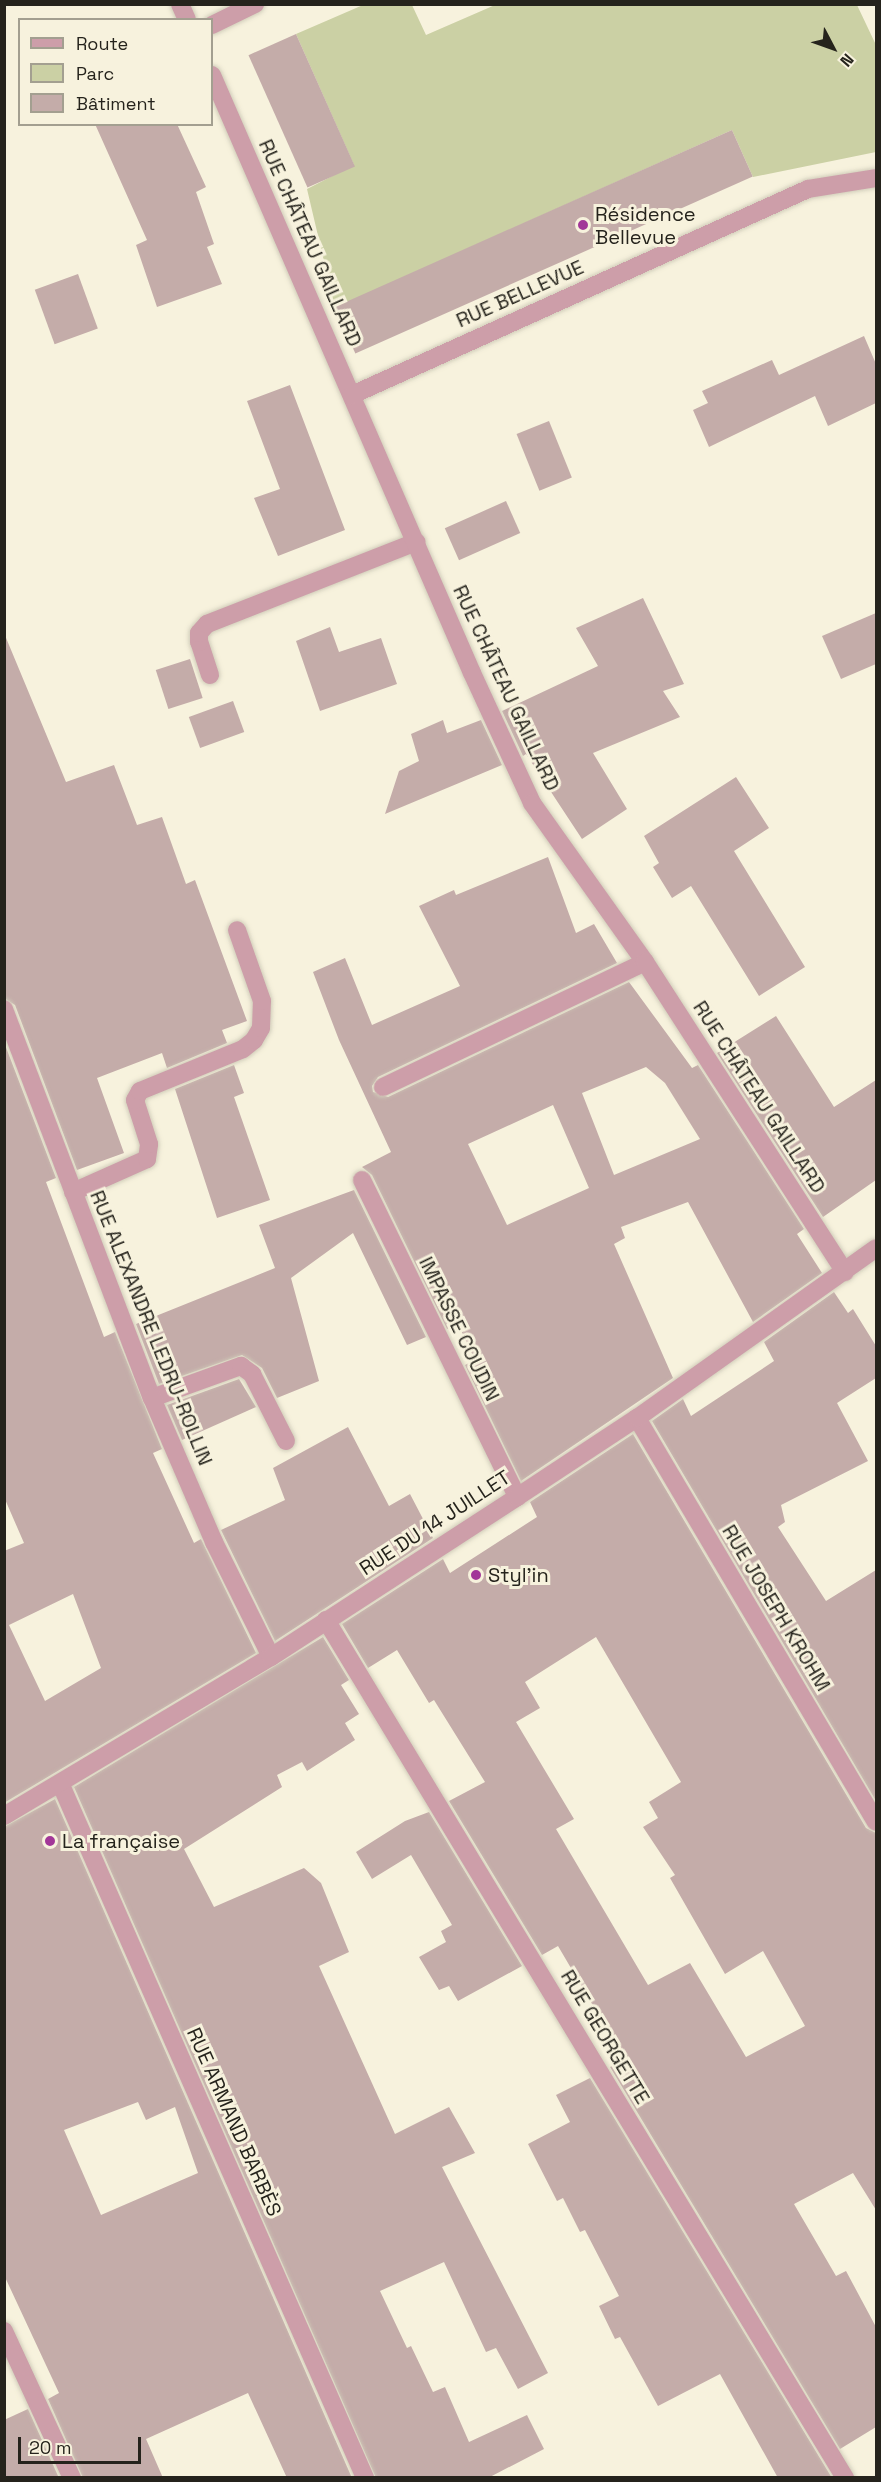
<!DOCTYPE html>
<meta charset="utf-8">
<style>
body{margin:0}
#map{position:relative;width:881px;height:2482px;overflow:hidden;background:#f7f2dd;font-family:"Space Grotesk",sans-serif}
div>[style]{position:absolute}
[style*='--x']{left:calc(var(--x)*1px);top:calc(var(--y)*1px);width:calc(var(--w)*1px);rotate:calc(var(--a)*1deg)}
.green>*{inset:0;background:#cbd0a4}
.building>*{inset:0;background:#c4aca9;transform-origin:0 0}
.roads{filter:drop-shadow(0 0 2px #d1cdba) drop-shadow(0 0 2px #d1cdba)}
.service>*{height:18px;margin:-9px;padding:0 9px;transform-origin:9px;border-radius:9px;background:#cd9ea9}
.minor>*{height:18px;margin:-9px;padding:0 9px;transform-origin:9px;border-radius:9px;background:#cd9ea9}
.dots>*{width:16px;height:16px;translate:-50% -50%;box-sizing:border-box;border:3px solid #f7f2dd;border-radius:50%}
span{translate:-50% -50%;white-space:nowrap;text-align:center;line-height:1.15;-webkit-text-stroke:6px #f7f2dd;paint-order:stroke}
.poi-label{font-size:20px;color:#25231c}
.left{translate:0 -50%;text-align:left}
.street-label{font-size:20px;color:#25231c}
.frame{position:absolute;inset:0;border:6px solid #25231c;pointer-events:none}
.legend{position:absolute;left:18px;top:18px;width:195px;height:108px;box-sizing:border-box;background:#f7f2dd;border:2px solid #a39f90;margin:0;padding:8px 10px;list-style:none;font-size:18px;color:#25231c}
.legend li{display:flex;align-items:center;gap:12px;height:30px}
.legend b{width:30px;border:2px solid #a39f90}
.north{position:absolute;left:803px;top:18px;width:60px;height:60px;-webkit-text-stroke:4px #f7f2dd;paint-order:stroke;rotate:131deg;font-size:16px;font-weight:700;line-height:24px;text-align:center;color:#25231c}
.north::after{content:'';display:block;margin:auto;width:21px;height:27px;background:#25231c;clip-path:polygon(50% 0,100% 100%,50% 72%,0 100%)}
.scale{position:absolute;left:18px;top:2437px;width:123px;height:27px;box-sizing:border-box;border:3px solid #25231c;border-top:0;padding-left:8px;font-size:18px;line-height:21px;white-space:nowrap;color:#25231c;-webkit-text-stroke:4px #f7f2dd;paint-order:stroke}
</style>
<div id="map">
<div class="green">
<i style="clip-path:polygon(363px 5px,412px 5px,426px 35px,495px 5px,857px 5px,876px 45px,876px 152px,753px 177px,732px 130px,335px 308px,307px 189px,354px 165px,296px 34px)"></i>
</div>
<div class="building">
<i style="left:296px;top:34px;width:145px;height:52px;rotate:66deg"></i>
<i style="clip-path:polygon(95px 124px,177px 124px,206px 187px,196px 192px,214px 244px,207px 247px,222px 284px,157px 307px,136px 245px,147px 240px)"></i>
<i style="left:732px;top:130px;width:51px;height:435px;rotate:66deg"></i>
<i style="left:78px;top:274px;width:58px;height:46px;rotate:70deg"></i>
<i style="clip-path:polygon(864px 336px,876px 364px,876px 403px,828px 426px,815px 396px,709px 447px,693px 410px,708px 403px,702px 391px,772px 360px,779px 375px)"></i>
<i style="clip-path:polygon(290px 385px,345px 530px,278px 556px,254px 498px,280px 489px,247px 401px)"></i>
<i style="left:549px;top:421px;width:61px;height:35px;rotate:68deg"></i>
<i style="left:506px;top:501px;width:35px;height:67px;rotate:66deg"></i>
<i style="clip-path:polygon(643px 598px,684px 684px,663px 691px,680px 717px,593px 753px,627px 809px,582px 839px,526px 754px,523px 756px,502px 711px,598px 666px,576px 628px)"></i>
<i style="clip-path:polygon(876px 613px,876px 664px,841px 679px,822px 636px)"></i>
<i style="clip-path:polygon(330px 627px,339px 652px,381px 638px,397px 684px,320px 711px,296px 641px)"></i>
<i style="clip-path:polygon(4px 633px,66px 782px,114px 765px,137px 825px,162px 817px,186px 884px,195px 880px,247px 1021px,222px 1030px,227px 1043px,167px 1068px,162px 1053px,97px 1078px,124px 1153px,77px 1170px,15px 1005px,4px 998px)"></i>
<i style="left:190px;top:659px;width:41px;height:36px;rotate:72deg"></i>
<i style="left:233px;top:701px;width:33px;height:47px;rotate:70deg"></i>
<i style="clip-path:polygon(443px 720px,447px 733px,481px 720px,502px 765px,385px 814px,399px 771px,419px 761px,411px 734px)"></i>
<i style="clip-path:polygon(736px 777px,769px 828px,734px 851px,805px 967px,759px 996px,691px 886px,672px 898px,653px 867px,659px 863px,644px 836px)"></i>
<i style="clip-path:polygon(evenodd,548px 857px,576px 933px,594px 924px,617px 963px,378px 1077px,372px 1086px,373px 1092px,388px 1097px,629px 982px,692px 1068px,698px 1065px,804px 1229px,797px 1234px,822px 1273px,753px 1322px,688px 1202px,621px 1227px,625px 1238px,614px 1244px,673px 1378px,521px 1481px,465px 1365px,475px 1360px,458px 1324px,447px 1329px,372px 1175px,362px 1167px,391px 1152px,339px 1040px,313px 972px,345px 958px,372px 1025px,460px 986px,419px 906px,454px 890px,456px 895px,548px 857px,646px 1067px,665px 1083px,700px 1139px,614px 1175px,582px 1093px,646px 1067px,548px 857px,553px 1105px,589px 1188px,507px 1225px,468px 1144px,553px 1105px)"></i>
<i style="clip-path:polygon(776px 1016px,834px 1107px,876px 1080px,876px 1180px,823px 1217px,717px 1053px)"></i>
<i style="clip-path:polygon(evenodd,4px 1042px,56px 1178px,46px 1182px,104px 1337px,115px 1332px,162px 1449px,153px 1453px,194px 1543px,201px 1539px,256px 1653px,4px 1803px,4px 1551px,24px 1543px,4px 1497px,4px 1042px,73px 1594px,101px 1668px,45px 1701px,9px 1625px,73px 1594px)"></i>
<i style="clip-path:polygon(234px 1065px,244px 1093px,234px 1097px,270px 1200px,217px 1218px,175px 1089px)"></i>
<i style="clip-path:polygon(354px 1190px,426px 1337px,407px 1345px,353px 1233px,291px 1278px,319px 1381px,277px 1398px,262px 1368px,242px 1355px,159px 1384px,136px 1324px,275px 1268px,259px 1225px)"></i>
<i style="clip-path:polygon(834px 1292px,848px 1313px,853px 1309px,876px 1346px,876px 1378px,837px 1403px,868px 1461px,781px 1505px,785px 1522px,778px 1527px,826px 1601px,876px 1570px,876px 1801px,652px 1421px,683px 1399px,691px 1416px,774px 1361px,764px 1342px)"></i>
<i style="clip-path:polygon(239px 1379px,256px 1407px,182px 1440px,167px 1405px)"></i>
<i style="clip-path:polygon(348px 1427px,389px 1506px,410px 1494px,433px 1538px,275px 1641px,221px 1530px,285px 1500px,273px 1468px)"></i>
<i style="clip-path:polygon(evenodd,633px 1434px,866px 1828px,876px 1833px,876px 2210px,853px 2173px,794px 2204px,836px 2276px,846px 2271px,876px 2327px,876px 2427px,840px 2449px,610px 2067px,625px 2060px,558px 1946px,542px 1955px,449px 1801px,485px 1782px,434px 1700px,429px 1703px,397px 1650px,368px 1668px,342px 1624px,443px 1559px,450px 1573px,495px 1544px,537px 1517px,530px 1502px,633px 1434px,596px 1637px,681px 1782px,649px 1802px,658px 1818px,643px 1827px,675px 1875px,670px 1878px,725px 1974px,763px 1951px,805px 2026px,746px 2057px,690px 1963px,648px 1985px,556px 1829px,574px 1819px,516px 1722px,540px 1708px,525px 1682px,596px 1637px)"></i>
<i style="clip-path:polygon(323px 1637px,349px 1680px,341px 1685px,359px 1714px,345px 1723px,355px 1740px,307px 1771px,302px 1762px,277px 1775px,282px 1787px,184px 1849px,214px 1907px,304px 1868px,321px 1883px,349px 1952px,319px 1966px,395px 2134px,449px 2107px,475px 2153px,442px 2167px,548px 2373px,518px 2389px,496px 2348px,486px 2352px,444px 2262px,380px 2291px,407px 2348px,411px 2346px,433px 2392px,445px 2387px,469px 2442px,527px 2415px,544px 2449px,488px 2478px,376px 2478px,74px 1787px)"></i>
<i style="clip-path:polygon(evenodd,55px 1799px,352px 2478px,287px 2478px,248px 2393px,146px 2439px,163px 2478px,83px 2478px,48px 2399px,59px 2393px,4px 2275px,4px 1827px,55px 1799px,138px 2102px,146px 2120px,175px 2107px,198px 2173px,101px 2215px,64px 2130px,138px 2102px)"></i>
<i style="clip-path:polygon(429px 1812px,522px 1966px,458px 2001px,449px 1986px,439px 1990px,419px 1957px,446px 1942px,441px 1931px,452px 1925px,411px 1855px,372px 1879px,356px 1852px,405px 1821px)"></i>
<i style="clip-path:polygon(590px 2078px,832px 2478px,778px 2478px,720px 2374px,658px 2406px,620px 2337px,615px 2339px,599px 2306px,619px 2296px,585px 2230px,580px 2232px,563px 2198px,557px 2201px,528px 2144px,570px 2122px,556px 2095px)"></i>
<i style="clip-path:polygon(28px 2409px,59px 2478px,4px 2478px,4px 2420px)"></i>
</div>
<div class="roads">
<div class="service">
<i style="--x:210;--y:675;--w:35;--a:-108"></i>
<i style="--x:199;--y:642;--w:9;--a:-90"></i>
<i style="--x:199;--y:633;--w:12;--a:-48"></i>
<i style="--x:207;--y:624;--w:225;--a:-21.4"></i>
<i style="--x:383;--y:1087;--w:290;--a:-25.5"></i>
<i style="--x:362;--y:1180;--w:353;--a:63.9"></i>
<i style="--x:73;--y:1192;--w:81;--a:-24"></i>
<i style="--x:147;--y:1159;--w:15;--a:-82"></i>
<i style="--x:149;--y:1144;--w:46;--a:-107.7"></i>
<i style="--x:135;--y:1100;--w:10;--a:-61"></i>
<i style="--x:140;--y:1091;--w:111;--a:-22.2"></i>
<i style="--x:243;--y:1049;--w:14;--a:-39"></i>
<i style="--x:254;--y:1040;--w:14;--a:-60"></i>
<i style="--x:261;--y:1028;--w:27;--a:-88"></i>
<i style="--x:262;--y:1001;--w:75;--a:-109.4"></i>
<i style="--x:152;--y:1398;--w:95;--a:-19.8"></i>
<i style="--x:241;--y:1366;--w:14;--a:36"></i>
<i style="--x:252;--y:1374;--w:75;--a:63.1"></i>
</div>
<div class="minor">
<i style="--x:180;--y:4;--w:17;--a:66"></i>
<i style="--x:212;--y:25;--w:48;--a:-26"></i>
<i style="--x:212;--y:75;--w:652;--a:66.5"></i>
<i style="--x:472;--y:673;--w:143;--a:65.2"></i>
<i style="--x:532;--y:803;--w:195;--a:54.6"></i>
<i style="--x:645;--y:962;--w:369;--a:57.2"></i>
<i style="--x:352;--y:395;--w:500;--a:-24.31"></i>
<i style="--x:808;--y:189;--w:69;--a:-9.2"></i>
<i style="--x:4;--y:1009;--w:416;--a:69.2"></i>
<i style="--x:152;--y:1398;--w:157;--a:66.7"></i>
<i style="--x:214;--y:1542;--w:128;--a:63.6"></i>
<i style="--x:637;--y:1418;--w:469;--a:59.4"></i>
<i style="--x:326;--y:1620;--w:1003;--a:58.83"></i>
<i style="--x:61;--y:1785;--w:757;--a:66.31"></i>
<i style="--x:4;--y:1816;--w:311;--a:-30.8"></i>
<i style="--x:271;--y:1657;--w:293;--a:-33"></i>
<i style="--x:517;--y:1497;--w:144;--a:-33.4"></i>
<i style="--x:637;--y:1418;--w:293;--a:-35.4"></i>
<i style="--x:4;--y:2331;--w:162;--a:65.2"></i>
</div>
</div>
<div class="dots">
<i style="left:583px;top:225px;background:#a23798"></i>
<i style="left:476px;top:1575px;background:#a23798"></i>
<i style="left:50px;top:1841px;background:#a23798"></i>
</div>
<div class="poi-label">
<span class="left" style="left:595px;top:226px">Résidence<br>Bellevue</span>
<span class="left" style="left:488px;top:1575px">Styl'in</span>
<span class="left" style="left:62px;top:1841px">La française</span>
</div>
<div class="street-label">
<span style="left:310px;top:243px;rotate:66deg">RUE CHÂTEAU GAILLARD</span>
<span style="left:520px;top:294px;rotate:-24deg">RUE BELLEVUE</span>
<span style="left:506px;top:688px;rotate:65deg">RUE CHÂTEAU GAILLARD</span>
<span style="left:759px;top:1097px;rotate:57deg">RUE CHÂTEAU GAILLARD</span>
<span style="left:151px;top:1328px;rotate:68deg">RUE ALEXANDRE LEDRU-ROLLIN</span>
<span style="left:459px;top:1329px;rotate:64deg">IMPASSE COUDIN</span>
<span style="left:435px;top:1523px;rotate:-33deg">RUE DU 14 JUILLET</span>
<span style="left:776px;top:1608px;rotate:59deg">RUE JOSEPH KROHM</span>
<span style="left:605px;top:2037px;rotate:59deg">RUE GEORGETTE</span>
<span style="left:234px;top:2122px;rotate:66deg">RUE ARMAND BARBÈS</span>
</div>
<div class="frame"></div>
<ul class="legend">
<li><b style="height:8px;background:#cd9ea9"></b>Route</li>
<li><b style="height:16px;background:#cbd0a4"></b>Parc</li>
<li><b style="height:16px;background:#c4aca9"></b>Bâtiment</li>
</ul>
<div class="north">N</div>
<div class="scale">20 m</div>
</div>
